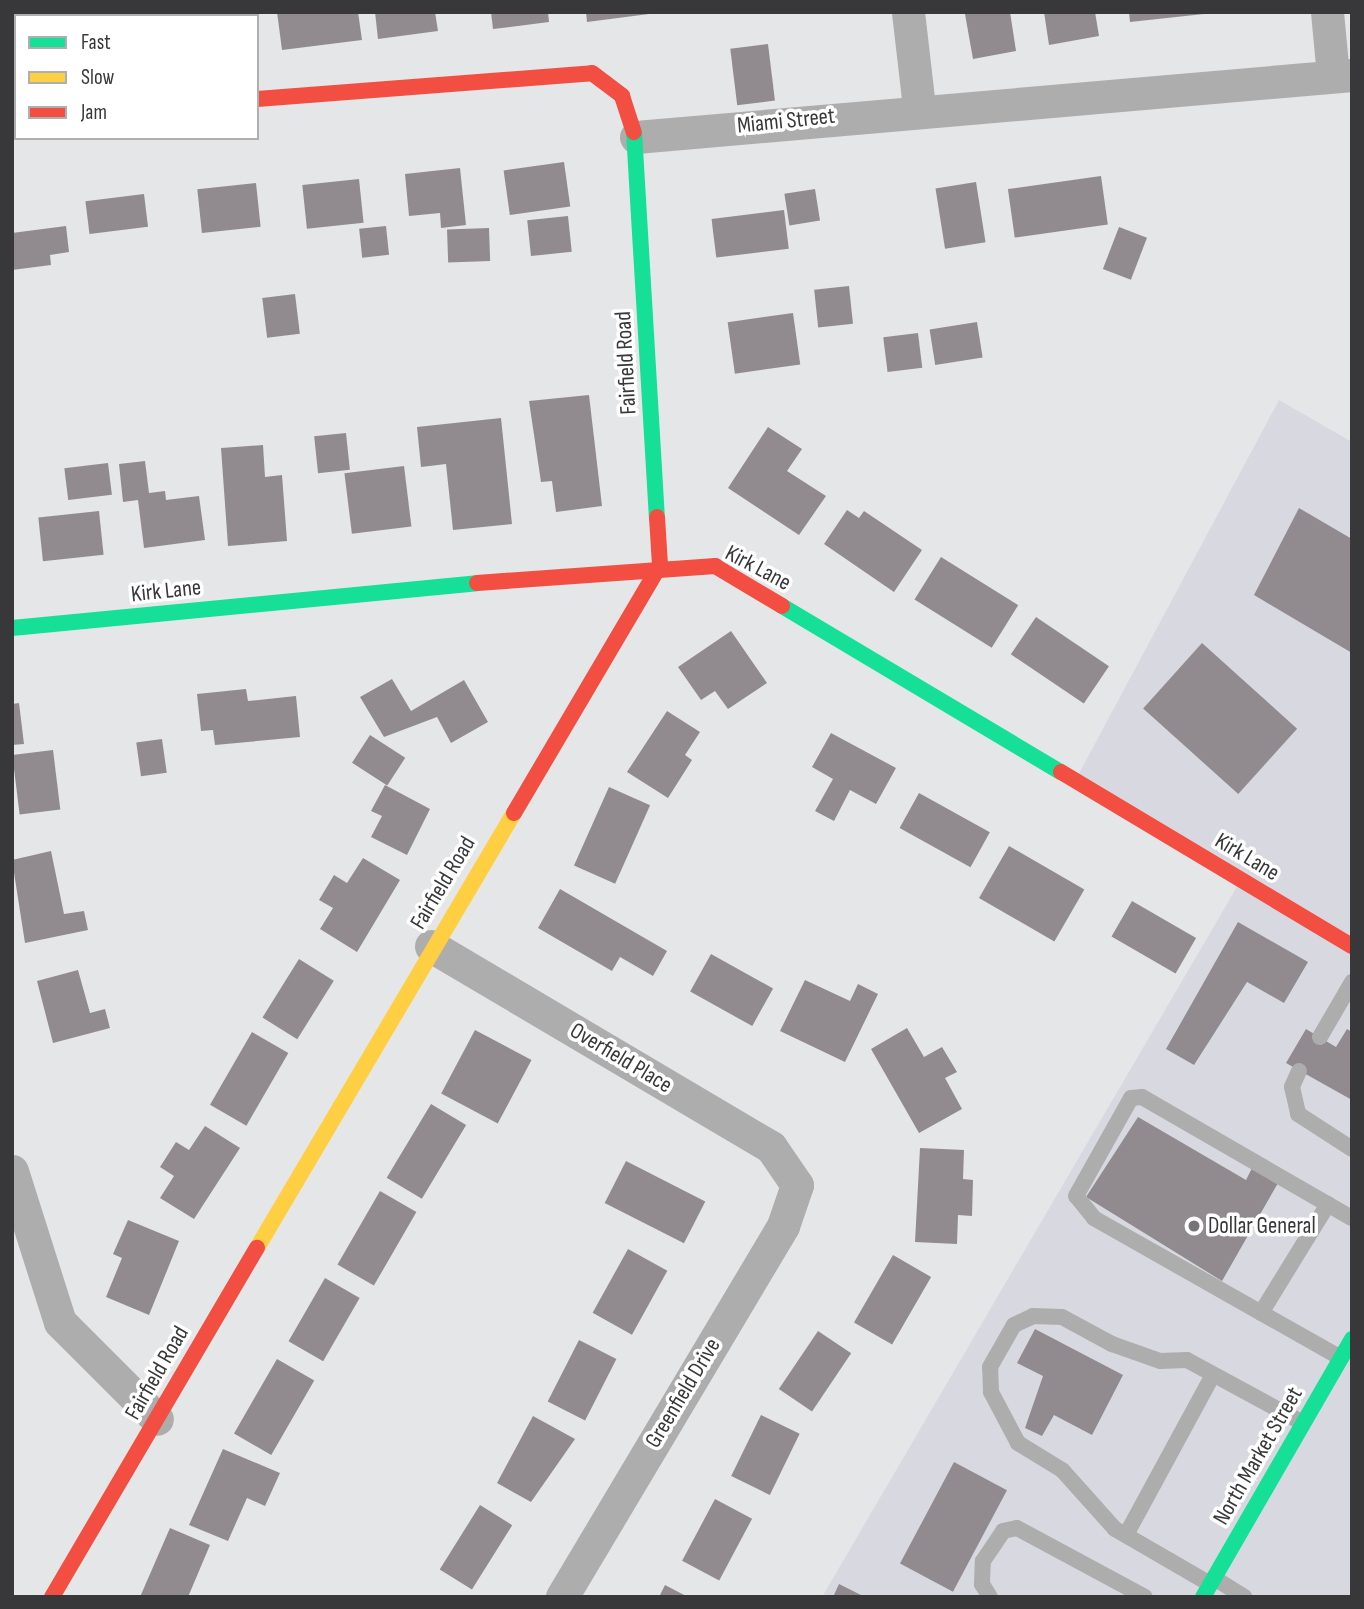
<!DOCTYPE html>
<style>
body{margin:0}
#map{position:relative;width:1364px;height:1609px;overflow:hidden;background:#e5e6e8;font-family:"Sofia Sans Condensed",sans-serif}
div>[style]{position:absolute}
[style*='--x']{left:calc(var(--x)*1px);top:calc(var(--y)*1px);width:calc(var(--w)*1px);rotate:calc(var(--a)*1deg)}
.built>*{inset:0;background:#d8d9e0}
.building>*{inset:0;background:#918b90;transform-origin:0 0}
.lane>*{height:16px;margin:-8px;padding:0 8px;transform-origin:8px;border-radius:8px;background:#aeadad}
.street>*{height:33px;margin:-16.5px;padding:0 16.5px;transform-origin:16.5px;border-radius:16.5px;background:#aeadad}
.fast>*{height:16px;margin:-8px;padding:0 8px;transform-origin:8px;border-radius:8px;background:#16e098}
.slow>*{height:16px;margin:-8px;padding:0 8px;transform-origin:8px;border-radius:8px;background:#ffcf43}
.jam>*{height:16px;margin:-8px;padding:0 8px;transform-origin:8px;border-radius:8px;background:#f24e42}
.dots>*{width:19px;height:19px;translate:-50% -50%;box-sizing:border-box;border:4px solid #fff;border-radius:50%}
span{translate:-50% -50%;white-space:nowrap;text-align:center;line-height:1.15;-webkit-text-stroke:7px #fff;paint-order:stroke}
.street-label{font-size:23px;color:#38383a}
.poi-label{font-size:23px;color:#38383a}
.left{translate:0 -50%;text-align:left}
.frame{position:absolute;inset:0;border:14px solid #38383a;pointer-events:none}
.legend{position:absolute;left:14px;top:14px;width:245px;height:126px;box-sizing:border-box;background:#fff;border:2px solid #afafb0;margin:0;padding:9px 12px;list-style:none;font-size:21px;color:#38383a}
.legend li{display:flex;align-items:center;gap:14px;height:35px}
.legend b{width:35px;border:2px solid #afafb0}
</style>
<div id="map">
<div class="built">
<i style="clip-path:polygon(1279px 400px,1352px 442px,1352px 1597px,822px 1597px,1241px 880px,1075px 781px)"></i>
</div>
<div class="building">
<i style="clip-path:polygon(12px 12px,58px 16px,16px 16px,12px 70px)"></i>
<i style="left:115px;top:12px;width:20px;height:4px"></i>
<i style="left:180px;top:12px;width:61px;height:4px"></i>
<i style="clip-path:polygon(277px 12px,358px 12px,362px 40px,282px 50px)"></i>
<i style="clip-path:polygon(375px 12px,435px 12px,438px 31px,378px 39px)"></i>
<i style="clip-path:polygon(491px 12px,548px 12px,549px 22px,493px 29px)"></i>
<i style="clip-path:polygon(586px 12px,649px 12px,649px 14px,587px 22px)"></i>
<i style="clip-path:polygon(976px 12px,1010px 12px,1016px 51px,973px 59px,965px 14px)"></i>
<i style="clip-path:polygon(1044px 12px,1095px 12px,1099px 36px,1049px 45px)"></i>
<i style="clip-path:polygon(1129px 12px,1204px 12px,1204px 14px,1130px 22px)"></i>
<i style="left:768px;top:44px;width:57px;height:38px;rotate:83deg"></i>
<i style="left:564px;top:162px;width:45px;height:61px;rotate:82deg"></i>
<i style="clip-path:polygon(460px 168px,466px 225px,441px 228px,440px 213px,409px 216px,405px 174px)"></i>
<i style="left:1101px;top:176px;width:49px;height:94px;rotate:82deg"></i>
<i style="left:359px;top:179px;width:44px;height:57px;rotate:84deg"></i>
<i style="left:976px;top:182px;width:61px;height:41px;rotate:81deg"></i>
<i style="left:256px;top:183px;width:44px;height:59px;rotate:84deg"></i>
<i style="left:815px;top:189px;width:32px;height:31px;rotate:81deg"></i>
<i style="left:144px;top:194px;width:33px;height:59px;rotate:83deg"></i>
<i style="left:784px;top:210px;width:39px;height:73px;rotate:83deg"></i>
<i style="left:568px;top:216px;width:36px;height:41px;rotate:84deg"></i>
<i style="clip-path:polygon(66px 226px,69px 252px,50px 255px,51px 265px,12px 270px,12px 233px)"></i>
<i style="left:386px;top:226px;width:29px;height:27px;rotate:84deg"></i>
<i style="left:1119px;top:227px;width:30px;height:45px;rotate:21deg"></i>
<i style="left:489px;top:228px;width:33px;height:42px;rotate:88deg"></i>
<i style="left:849px;top:286px;width:38px;height:35px;rotate:84deg"></i>
<i style="left:295px;top:294px;width:40px;height:33px;rotate:83deg"></i>
<i style="left:793px;top:313px;width:52px;height:66px;rotate:82deg"></i>
<i style="left:977px;top:322px;width:36px;height:48px;rotate:81deg"></i>
<i style="left:918px;top:333px;width:35px;height:35px;rotate:83deg"></i>
<i style="clip-path:polygon(589px 395px,602px 506px,556px 512px,552px 481px,541px 482px,529px 401px)"></i>
<i style="clip-path:polygon(501px 418px,512px 524px,453px 530px,446px 464px,421px 467px,417px 427px)"></i>
<i style="clip-path:polygon(768px 427px,802px 449px,787px 471px,826px 496px,799px 535px,728px 488px)"></i>
<i style="left:346px;top:433px;width:37px;height:32px;rotate:84deg"></i>
<i style="clip-path:polygon(263px 445px,265px 477px,282px 475px,287px 541px,228px 546px,221px 448px)"></i>
<i style="clip-path:polygon(145px 461px,149px 493px,165px 491px,166px 500px,199px 496px,205px 540px,144px 548px,138px 500px,123px 502px,119px 464px)"></i>
<i style="left:108px;top:463px;width:32px;height:44px;rotate:83deg"></i>
<i style="left:404px;top:466px;width:61px;height:60px;rotate:83deg"></i>
<i style="clip-path:polygon(1299px 508px,1352px 539px,1352px 653px,1254px 595px)"></i>
<i style="clip-path:polygon(847px 510px,859px 518px,864px 511px,922px 550px,894px 592px,824px 544px)"></i>
<i style="left:99px;top:511px;width:44px;height:61px;rotate:84deg"></i>
<i style="left:941px;top:557px;width:91px;height:50px;rotate:32deg"></i>
<i style="left:1036px;top:617px;width:88px;height:45px;rotate:34deg"></i>
<i style="clip-path:polygon(731px 631px,767px 683px,728px 709px,715px 691px,701px 700px,678px 667px)"></i>
<i style="left:1202px;top:643px;width:128px;height:88px;rotate:42deg"></i>
<i style="clip-path:polygon(392px 679px,411px 711px,464px 680px,488px 722px,451px 743px,437px 717px,384px 737px,360px 697px)"></i>
<i style="clip-path:polygon(246px 689px,248px 701px,296px 696px,300px 737px,215px 745px,213px 730px,201px 731px,197px 694px)"></i>
<i style="clip-path:polygon(19px 703px,24px 744px,12px 745px,12px 704px)"></i>
<i style="clip-path:polygon(667px 711px,700px 732px,685px 755px,692px 760px,668px 798px,627px 772px)"></i>
<i style="clip-path:polygon(831px 733px,896px 768px,876px 804px,850px 790px,834px 821px,815px 811px,833px 779px,812px 767px)"></i>
<i style="left:370px;top:735px;width:42px;height:33px;rotate:33deg"></i>
<i style="left:162px;top:739px;width:34px;height:26px;rotate:82deg"></i>
<i style="left:53px;top:750px;width:60px;height:41px;rotate:83deg"></i>
<i style="clip-path:polygon(385px 785px,430px 809px,407px 855px,371px 837px,382px 816px,371px 811px)"></i>
<i style="left:609px;top:787px;width:45px;height:86px;rotate:24deg"></i>
<i style="left:919px;top:793px;width:81px;height:40px;rotate:29deg"></i>
<i style="left:1009px;top:846px;width:87px;height:60px;rotate:30deg"></i>
<i style="clip-path:polygon(51px 851px,64px 914px,84px 911px,88px 930px,25px 943px,12px 860px)"></i>
<i style="clip-path:polygon(363px 858px,400px 880px,357px 952px,320px 929px,333px 908px,319px 900px,334px 875px,347px 883px)"></i>
<i style="clip-path:polygon(560px 889px,667px 951px,653px 976px,620px 957px,612px 971px,538px 928px)"></i>
<i style="left:1132px;top:901px;width:74px;height:41px;rotate:30deg"></i>
<i style="clip-path:polygon(1238px 922px,1308px 962px,1284px 1003px,1247px 982px,1194px 1065px,1166px 1049px)"></i>
<i style="left:711px;top:954px;width:71px;height:43px;rotate:29deg"></i>
<i style="left:299px;top:959px;width:41px;height:69px;rotate:32deg"></i>
<i style="clip-path:polygon(78px 970px,90px 1013px,105px 1009px,110px 1028px,53px 1043px,37px 981px)"></i>
<i style="clip-path:polygon(805px 980px,850px 1001px,858px 984px,878px 994px,845px 1062px,780px 1031px)"></i>
<i style="clip-path:polygon(907px 1028px,924px 1057px,942px 1047px,957px 1072px,945px 1078px,962px 1109px,919px 1133px,871px 1049px)"></i>
<i style="clip-path:polygon(1306px 1029px,1336px 1047px,1347px 1029px,1352px 1032px,1352px 1100px,1286px 1063px)"></i>
<i style="left:475px;top:1030px;width:64px;height:72px;rotate:28deg"></i>
<i style="left:252px;top:1032px;width:42px;height:84px;rotate:30deg"></i>
<i style="left:431px;top:1104px;width:41px;height:86px;rotate:31deg"></i>
<i style="clip-path:polygon(1138px 1117px,1246px 1180px,1252px 1168px,1278px 1183px,1222px 1281px,1086px 1197px)"></i>
<i style="clip-path:polygon(205px 1126px,240px 1148px,194px 1219px,160px 1198px,174px 1176px,160px 1167px,176px 1142px,189px 1150px)"></i>
<i style="clip-path:polygon(920px 1148px,964px 1150px,963px 1179px,973px 1180px,972px 1216px,958px 1215px,957px 1244px,915px 1242px)"></i>
<i style="left:626px;top:1161px;width:89px;height:47px;rotate:27deg"></i>
<i style="left:380px;top:1191px;width:42px;height:85px;rotate:30deg"></i>
<i style="clip-path:polygon(128px 1220px,179px 1241px,149px 1315px,106px 1297px,122px 1258px,113px 1254px)"></i>
<i style="left:628px;top:1249px;width:45px;height:73px;rotate:29deg"></i>
<i style="left:893px;top:1255px;width:44px;height:78px;rotate:30deg"></i>
<i style="left:325px;top:1278px;width:40px;height:73px;rotate:30deg"></i>
<i style="clip-path:polygon(1035px 1329px,1123px 1375px,1092px 1435px,1054px 1415px,1042px 1436px,1025px 1428px,1043px 1376px,1017px 1363px)"></i>
<i style="left:818px;top:1331px;width:40px;height:70px;rotate:34deg"></i>
<i style="left:579px;top:1340px;width:42px;height:69px;rotate:27deg"></i>
<i style="left:277px;top:1359px;width:43px;height:86px;rotate:30deg"></i>
<i style="left:761px;top:1415px;width:43px;height:68px;rotate:26deg"></i>
<i style="clip-path:polygon(533px 1416px,575px 1439px,531px 1502px,497px 1483px)"></i>
<i style="clip-path:polygon(223px 1449px,280px 1473px,265px 1506px,247px 1498px,228px 1541px,189px 1525px)"></i>
<i style="left:954px;top:1462px;width:60px;height:115px;rotate:28deg"></i>
<i style="left:715px;top:1499px;width:42px;height:70px;rotate:28deg"></i>
<i style="left:480px;top:1505px;width:38px;height:76px;rotate:32deg"></i>
<i style="clip-path:polygon(170px 1528px,210px 1545px,188px 1597px,140px 1597px)"></i>
<i style="clip-path:polygon(839px 1584px,865px 1597px,833px 1597px)"></i>
<i style="clip-path:polygon(665px 1585px,688px 1597px,659px 1597px)"></i>
</div>
<div class="lane">
<i style="--x:1320;--y:1037;--w:64;--a:-59.8"></i>
<i style="--x:1299;--y:1071;--w:17;--a:114"></i>
<i style="--x:1292;--y:1087;--w:28;--a:77"></i>
<i style="--x:1298;--y:1114;--w:64;--a:32.9"></i>
<i style="--x:1261;--y:1313;--w:128;--a:-58.4"></i>
<i style="--x:1341;--y:1358;--w:284;--a:-150.5"></i>
<i style="--x:1094;--y:1218;--w:28;--a:-129"></i>
<i style="--x:1076;--y:1196;--w:112;--a:-60.7"></i>
<i style="--x:1131;--y:1098;--w:11;--a:-5"></i>
<i style="--x:1142;--y:1097;--w:242;--a:30"></i>
<i style="--x:1126;--y:1535;--w:182;--a:-61.5"></i>
<i style="--x:1214;--y:1578;--w:36;--a:32"></i>
<i style="--x:1210;--y:1584;--w:110;--a:-149.9"></i>
<i style="--x:1115;--y:1529;--w:79;--a:-131.9"></i>
<i style="--x:1062;--y:1470;--w:52;--a:-148.5"></i>
<i style="--x:1018;--y:1443;--w:58;--a:-117.9"></i>
<i style="--x:991;--y:1392;--w:25;--a:-92"></i>
<i style="--x:990;--y:1367;--w:48;--a:-60.3"></i>
<i style="--x:1014;--y:1325;--w:21;--a:-25"></i>
<i style="--x:1033;--y:1316;--w:29;--a:2"></i>
<i style="--x:1062;--y:1317;--w:57;--a:28.4"></i>
<i style="--x:1112;--y:1344;--w:51;--a:19.5"></i>
<i style="--x:1160;--y:1361;--w:27;--a:-2"></i>
<i style="--x:1187;--y:1360;--w:132;--a:28.5"></i>
<i style="--x:990;--y:1597;--w:15;--a:-122"></i>
<i style="--x:982;--y:1584;--w:23;--a:-88"></i>
<i style="--x:983;--y:1561;--w:36;--a:-56"></i>
<i style="--x:1003;--y:1531;--w:14;--a:-12"></i>
<i style="--x:1017;--y:1528;--w:145;--a:28.3"></i>
</div>
<div class="street">
<i style="--x:908;--y:12;--w:96;--a:83.4"></i>
<i style="--x:1327;--y:12;--w:64;--a:84.6"></i>
<i style="--x:12;--y:122;--w:4;--a:0"></i>
<i style="--x:636;--y:137;--w:719;--a:-4.95"></i>
<i style="--x:431;--y:946;--w:395;--a:30.6"></i>
<i style="--x:771;--y:1147;--w:46;--a:55.6"></i>
<i style="--x:797;--y:1185;--w:43;--a:108.9"></i>
<i style="--x:783;--y:1226;--w:432;--a:120.8"></i>
<i style="--x:12;--y:1171;--w:158;--a:72.4"></i>
<i style="--x:60;--y:1322;--w:137;--a:45"></i>
</div>
<div class="fast">
<i style="--x:634;--y:132;--w:386;--a:86.6"></i>
<i style="--x:782;--y:606;--w:325;--a:30.8"></i>
<i style="--x:12;--y:628;--w:467;--a:-5.5"></i>
<i style="--x:1203;--y:1597;--w:298;--a:-60"></i>
</div>
<div class="slow">
<i style="--x:257;--y:1248;--w:505;--a:-59.43"></i>
</div>
<div class="jam">
<i style="--x:257;--y:99;--w:336;--a:-4.4"></i>
<i style="--x:592;--y:73;--w:38;--a:37"></i>
<i style="--x:622;--y:96;--w:38;--a:72"></i>
<i style="--x:477;--y:583;--w:239;--a:-4.1"></i>
<i style="--x:715;--y:566;--w:78;--a:30.8"></i>
<i style="--x:1061;--y:772;--w:339;--a:30.9"></i>
<i style="--x:514;--y:813;--w:288;--a:-59.5"></i>
<i style="--x:660;--y:565;--w:48;--a:-93.6"></i>
<i style="--x:52;--y:1597;--w:405;--a:-59.6"></i>
</div>
<div class="dots">
<i style="left:1194px;top:1226px;background:#757577"></i>
</div>
<div class="street-label">
<span style="left:786px;top:121px;rotate:-6deg">Miami Street</span>
<span style="left:626px;top:363px;rotate:-93deg">Fairfield Road</span>
<span style="left:758px;top:568px;rotate:28deg">Kirk Lane</span>
<span style="left:166px;top:591px;rotate:-6deg">Kirk Lane</span>
<span style="left:1247px;top:857px;rotate:31deg">Kirk Lane</span>
<span style="left:443px;top:883px;rotate:-59deg">Fairfield Road</span>
<span style="left:621px;top:1058px;rotate:31deg">Overfield Place</span>
<span style="left:157px;top:1373px;rotate:-60deg">Fairfield Road</span>
<span style="left:683px;top:1393px;rotate:-59deg">Greenfield Drive</span>
<span style="left:1258px;top:1456px;rotate:-60deg">North Market Street</span>
</div>
<div class="poi-label">
<span class="left" style="left:1208px;top:1226px">Dollar General</span>
</div>
<div class="frame"></div>
<ul class="legend">
<li><b style="height:9px;background:#16e098"></b>Fast</li>
<li><b style="height:9px;background:#ffcf43"></b>Slow</li>
<li><b style="height:9px;background:#f24e42"></b>Jam</li>
</ul>
</div>
